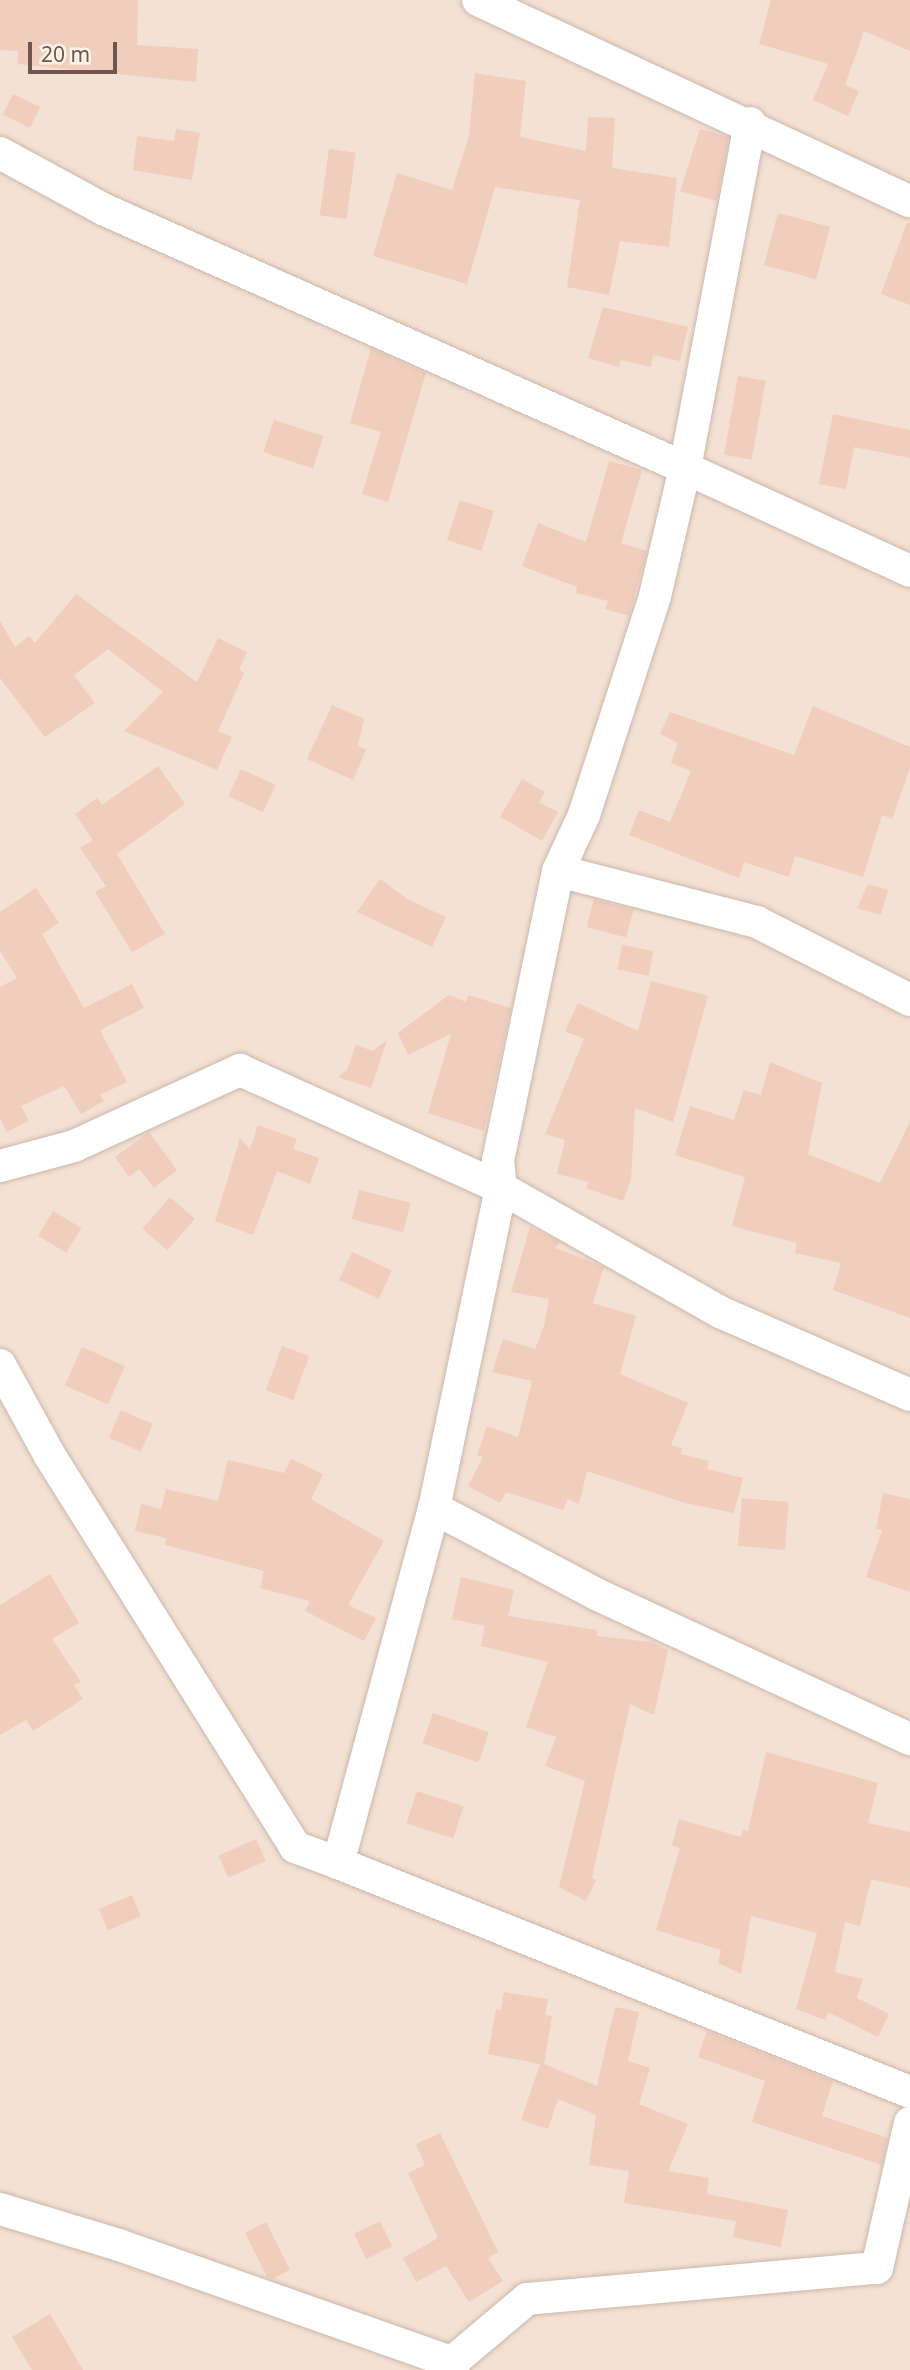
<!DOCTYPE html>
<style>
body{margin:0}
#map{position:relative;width:910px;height:2370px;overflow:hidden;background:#fbf0e4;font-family:"Noto Sans",sans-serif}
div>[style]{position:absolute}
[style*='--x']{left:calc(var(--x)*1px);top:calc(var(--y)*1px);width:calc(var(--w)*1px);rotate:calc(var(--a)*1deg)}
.residential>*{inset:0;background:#f3e1d3;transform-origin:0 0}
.building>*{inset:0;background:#f0cdbd;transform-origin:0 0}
.roads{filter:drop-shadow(0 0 2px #ccb7ab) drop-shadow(0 0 2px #ccb7ab)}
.street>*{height:32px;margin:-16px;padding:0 16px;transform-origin:16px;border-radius:16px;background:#fff}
span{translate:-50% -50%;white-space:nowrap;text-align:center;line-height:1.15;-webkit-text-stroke:5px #fef5ea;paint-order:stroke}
.scale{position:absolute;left:28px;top:42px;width:89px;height:32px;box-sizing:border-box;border:4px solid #73564b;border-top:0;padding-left:9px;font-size:21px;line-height:24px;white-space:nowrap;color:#73564b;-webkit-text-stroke:5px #fef5ea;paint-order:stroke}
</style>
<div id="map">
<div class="residential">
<i style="left:0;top:0;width:910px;height:2370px"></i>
</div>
<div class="building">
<i style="clip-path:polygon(0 0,138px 0,137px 45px,198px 49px,196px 82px,18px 64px,18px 51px,0 50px)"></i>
<i style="clip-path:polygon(771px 0,910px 0,910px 51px,864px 31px,845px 85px,859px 91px,848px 116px,813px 100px,828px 64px,759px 44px)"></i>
<i style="clip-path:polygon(475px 73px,526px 81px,520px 137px,586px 151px,588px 117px,615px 118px,612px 168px,677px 178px,669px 247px,620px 241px,609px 295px,567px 287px,580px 200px,495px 187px,467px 284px,373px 256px,397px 173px,452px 190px,469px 136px)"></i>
<i style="left:13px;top:94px;width:30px;height:23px;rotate:26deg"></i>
<i style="clip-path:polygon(176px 129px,200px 133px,192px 180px,133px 170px,137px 136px,174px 141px)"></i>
<i style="clip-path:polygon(700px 129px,729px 137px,717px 201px,680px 191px)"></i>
<i style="left:329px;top:149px;width:27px;height:67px;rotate:8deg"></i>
<i style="left:778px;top:213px;width:54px;height:54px;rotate:15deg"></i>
<i style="clip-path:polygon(907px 223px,910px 223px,910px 305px,881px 294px)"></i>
<i style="clip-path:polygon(603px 307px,688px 327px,680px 361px,653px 355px,651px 367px,621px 360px,619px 367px,588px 358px)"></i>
<i style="clip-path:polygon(371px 348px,426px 373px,388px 502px,362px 494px,381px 432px,350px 423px)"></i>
<i style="left:738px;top:376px;width:28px;height:80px;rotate:10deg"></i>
<i style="clip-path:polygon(833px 414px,910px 430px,910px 458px,854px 447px,846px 489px,819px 484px)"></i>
<i style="left:274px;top:420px;width:52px;height:34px;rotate:18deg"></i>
<i style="clip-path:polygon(609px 461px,642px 470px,621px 543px,647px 551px,629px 616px,605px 609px,608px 601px,576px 593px,577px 587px,522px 566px,538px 523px,586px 542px)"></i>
<i style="left:460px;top:500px;width:36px;height:42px;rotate:18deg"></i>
<i style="clip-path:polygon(76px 594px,197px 682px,218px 638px,247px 652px,239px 670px,244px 673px,218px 731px,232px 737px,217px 770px,124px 731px,163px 692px,108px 649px,74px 675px,95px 703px,45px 737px,0 678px,0 621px,15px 647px,29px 636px,35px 643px)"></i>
<i style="clip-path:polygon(332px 705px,364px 719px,358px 746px,366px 750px,353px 780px,307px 759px)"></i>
<i style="clip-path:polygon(813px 706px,910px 747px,910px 768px,892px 819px,882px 815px,863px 877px,795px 856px,789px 877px,744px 862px,739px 878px,629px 835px,639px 810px,670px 822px,691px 771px,671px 763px,678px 743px,660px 734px,670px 712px,794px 755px)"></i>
<i style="clip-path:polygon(158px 766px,185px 804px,117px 854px,165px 934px,132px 952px,95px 892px,106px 886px,80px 848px,93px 840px,75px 814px,97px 798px,102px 805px)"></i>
<i style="left:241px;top:769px;width:38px;height:30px;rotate:25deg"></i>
<i style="clip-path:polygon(522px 779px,545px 792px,539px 802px,558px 812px,542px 841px,500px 817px)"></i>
<i style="clip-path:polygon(380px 879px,409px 900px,446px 917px,432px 947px,357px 912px)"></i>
<i style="clip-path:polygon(868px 884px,888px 890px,881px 915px,857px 908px)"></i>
<i style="clip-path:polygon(36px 888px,59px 923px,42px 934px,84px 1008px,132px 984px,144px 1008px,100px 1030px,127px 1082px,100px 1095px,104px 1101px,81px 1114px,64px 1086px,21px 1106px,29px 1121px,7px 1132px,0 1118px,0 987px,17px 978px,0 951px,0 912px)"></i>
<i style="left:594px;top:899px;width:41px;height:29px;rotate:15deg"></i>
<i style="left:622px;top:945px;width:32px;height:25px;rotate:11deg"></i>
<i style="clip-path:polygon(651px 981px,708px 996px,673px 1122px,635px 1108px,631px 1180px,623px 1201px,586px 1188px,589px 1182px,557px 1174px,565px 1140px,545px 1134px,584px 1039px,565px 1031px,578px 1003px,638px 1031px)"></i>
<i style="clip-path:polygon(449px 995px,466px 1002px,468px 995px,511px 1008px,484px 1131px,428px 1113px,451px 1034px,408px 1055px,398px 1033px)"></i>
<i style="clip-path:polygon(387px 1040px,371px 1088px,338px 1077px,347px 1070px,356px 1045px,373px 1051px)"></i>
<i style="clip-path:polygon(770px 1062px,822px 1083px,808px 1154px,880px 1183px,910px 1122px,910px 1318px,833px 1290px,841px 1263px,795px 1253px,797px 1243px,732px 1226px,745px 1177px,675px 1155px,690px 1106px,734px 1120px,744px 1090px,761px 1095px)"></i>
<i style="clip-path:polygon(258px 1125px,297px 1139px,293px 1149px,319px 1158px,310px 1184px,277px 1171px,253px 1235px,215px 1221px,240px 1138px,250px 1149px)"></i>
<i style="clip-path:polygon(149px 1132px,177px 1170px,154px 1188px,139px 1169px,129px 1177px,115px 1157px)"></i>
<i style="left:359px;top:1190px;width:53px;height:30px;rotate:14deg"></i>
<i style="left:170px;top:1197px;width:33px;height:42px;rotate:41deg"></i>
<i style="left:53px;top:1211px;width:33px;height:29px;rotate:31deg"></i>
<i style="clip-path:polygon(530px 1227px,559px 1242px,556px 1248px,604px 1267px,593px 1303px,636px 1316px,620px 1374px,688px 1403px,671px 1445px,682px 1448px,681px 1454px,709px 1461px,707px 1469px,743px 1478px,734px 1513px,685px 1503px,587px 1471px,579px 1504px,568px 1499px,563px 1510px,506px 1492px,500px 1503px,468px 1486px,483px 1457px,477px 1455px,487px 1426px,518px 1437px,532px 1381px,492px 1372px,503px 1339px,535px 1349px,544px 1326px,549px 1299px,511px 1292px)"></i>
<i style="left:352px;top:1252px;width:44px;height:31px;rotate:25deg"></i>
<i style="left:282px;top:1346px;width:29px;height:47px;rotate:20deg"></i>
<i style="left:82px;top:1347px;width:47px;height:42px;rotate:24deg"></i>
<i style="left:121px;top:1410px;width:35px;height:30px;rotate:24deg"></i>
<i style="clip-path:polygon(291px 1459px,323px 1474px,311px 1499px,384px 1541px,348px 1605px,376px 1618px,364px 1641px,305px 1611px,310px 1601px,260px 1588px,264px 1571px,165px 1545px,166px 1538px,135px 1531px,141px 1504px,161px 1509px,166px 1489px,218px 1501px,228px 1460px,284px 1473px)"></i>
<i style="clip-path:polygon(883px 1493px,910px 1499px,910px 1592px,866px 1577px,882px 1530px,876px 1529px)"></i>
<i style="left:742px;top:1498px;width:47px;height:48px;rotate:5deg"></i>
<i style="clip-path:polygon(50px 1574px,79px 1623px,52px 1639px,81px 1682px,74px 1685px,83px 1699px,33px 1731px,26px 1720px,0 1735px,0 1605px)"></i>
<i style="clip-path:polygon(461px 1577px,514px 1590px,508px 1616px,597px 1630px,597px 1636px,651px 1642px,668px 1650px,654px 1715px,630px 1704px,592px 1878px,596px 1880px,586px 1901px,559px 1887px,585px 1781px,545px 1766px,556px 1737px,526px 1727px,548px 1662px,481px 1646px,485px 1626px,452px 1619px)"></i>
<i style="left:433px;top:1713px;width:59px;height:32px;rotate:19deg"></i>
<i style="clip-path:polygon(766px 1752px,878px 1783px,868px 1823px,910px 1832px,910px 1888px,871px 1879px,860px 1926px,845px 1922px,835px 1972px,863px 1979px,857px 1998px,889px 2014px,878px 2037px,828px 2012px,825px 2020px,796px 2009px,817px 1933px,751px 1916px,741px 1974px,718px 1963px,721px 1950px,656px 1930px,680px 1848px,672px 1845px,679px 1819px,741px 1837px,743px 1829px,748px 1831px)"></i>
<i style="left:417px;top:1791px;width:49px;height:34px;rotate:18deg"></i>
<i style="left:256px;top:1839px;width:24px;height:41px;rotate:66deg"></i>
<i style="left:132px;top:1895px;width:23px;height:36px;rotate:67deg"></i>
<i style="clip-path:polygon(504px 1992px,548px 1999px,545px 2015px,552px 2016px,544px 2064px,597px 2086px,615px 2007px,639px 2012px,628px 2061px,650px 2068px,639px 2104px,688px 2124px,668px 2171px,709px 2178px,707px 2194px,788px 2210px,781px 2247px,733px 2237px,736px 2221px,624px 2203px,629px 2171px,589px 2165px,596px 2115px,558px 2099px,548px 2129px,521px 2120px,540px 2064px,488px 2054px,496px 2009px,501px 2010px)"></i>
<i style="clip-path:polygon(707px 2031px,833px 2081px,822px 2116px,888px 2138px,882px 2165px,752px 2122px,765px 2081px,698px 2057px)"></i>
<i style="clip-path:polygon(440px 2133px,498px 2252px,488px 2258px,503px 2281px,469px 2302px,446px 2266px,416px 2282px,403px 2258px,438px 2238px,408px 2173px,425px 2165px,416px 2144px)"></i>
<i style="left:380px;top:2221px;width:28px;height:29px;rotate:64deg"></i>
<i style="clip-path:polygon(266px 2222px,290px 2270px,272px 2279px,267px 2277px,245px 2233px)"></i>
<i style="clip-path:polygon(50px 2314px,83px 2370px,32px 2370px,12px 2337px)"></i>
</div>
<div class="roads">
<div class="street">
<i style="--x:478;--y:0;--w:476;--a:25"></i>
<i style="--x:0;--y:153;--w:117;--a:28.5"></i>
<i style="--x:103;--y:209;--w:637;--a:23.99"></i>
<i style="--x:685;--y:468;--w:351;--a:-79.3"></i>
<i style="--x:558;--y:871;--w:62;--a:-65.1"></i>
<i style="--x:584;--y:815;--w:230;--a:-72"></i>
<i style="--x:655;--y:596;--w:131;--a:-76.8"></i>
<i style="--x:685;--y:468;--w:247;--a:24.6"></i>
<i style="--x:910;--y:1000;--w:172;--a:-153"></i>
<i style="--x:757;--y:922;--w:205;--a:-165.6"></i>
<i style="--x:558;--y:871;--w:295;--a:101.7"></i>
<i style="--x:498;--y:1160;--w:28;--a:84"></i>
<i style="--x:501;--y:1188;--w:327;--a:101.8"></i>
<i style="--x:434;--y:1508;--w:368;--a:105.1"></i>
<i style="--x:338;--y:1863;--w:616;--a:21.82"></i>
<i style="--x:0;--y:1166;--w:77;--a:-15.1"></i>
<i style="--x:74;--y:1146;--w:183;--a:-24.6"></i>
<i style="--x:240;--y:1070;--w:286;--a:24.3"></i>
<i style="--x:501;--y:1188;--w:252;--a:29.5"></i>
<i style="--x:720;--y:1312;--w:207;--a:23.6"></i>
<i style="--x:0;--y:1365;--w:104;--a:61.2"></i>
<i style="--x:50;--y:1456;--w:461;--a:57.9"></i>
<i style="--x:295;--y:1847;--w:46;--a:20.4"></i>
<i style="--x:434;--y:1508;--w:186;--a:27.9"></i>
<i style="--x:598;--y:1595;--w:344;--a:24.8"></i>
<i style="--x:0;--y:2209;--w:124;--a:16.8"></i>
<i style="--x:119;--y:2245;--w:356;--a:19.4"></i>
<i style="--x:443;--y:2370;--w:110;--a:-40.2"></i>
<i style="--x:527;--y:2299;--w:351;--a:-5.1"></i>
<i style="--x:877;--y:2268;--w:149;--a:-77.2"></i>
</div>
</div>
<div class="scale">20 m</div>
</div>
